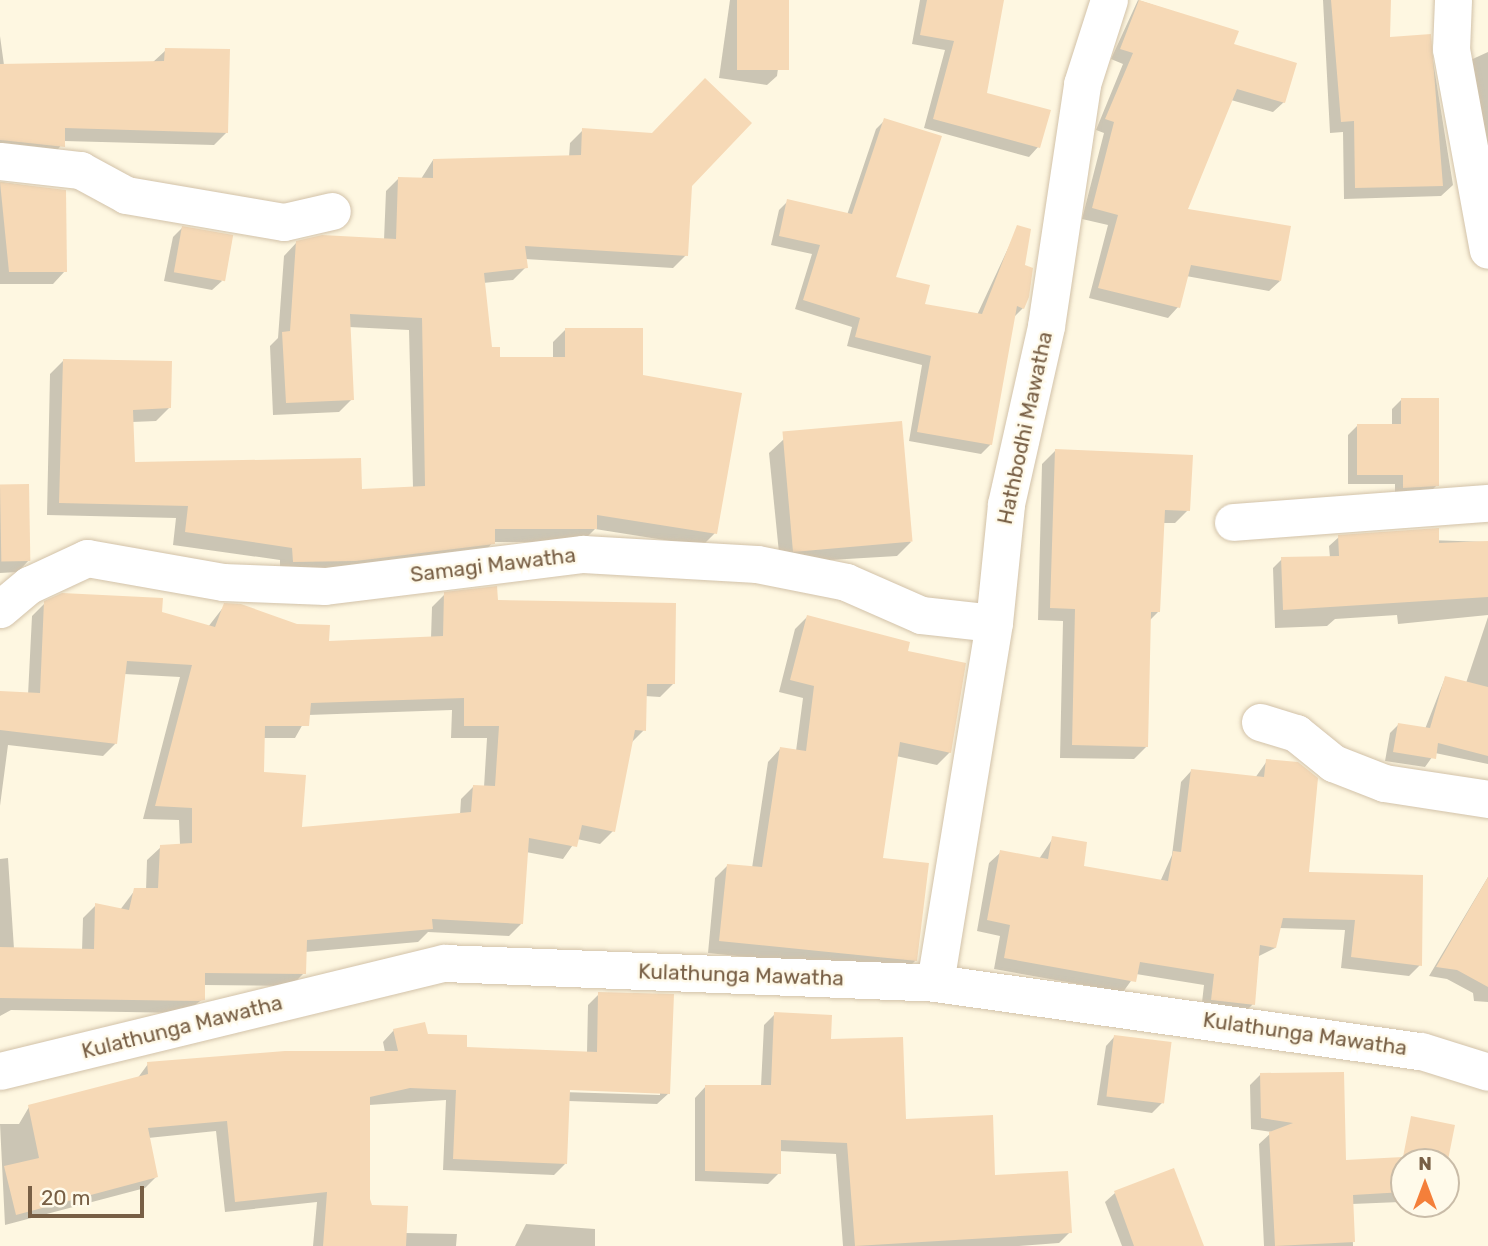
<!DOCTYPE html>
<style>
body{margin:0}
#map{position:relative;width:1488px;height:1246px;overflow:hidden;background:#fef7e1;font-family:Rubik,sans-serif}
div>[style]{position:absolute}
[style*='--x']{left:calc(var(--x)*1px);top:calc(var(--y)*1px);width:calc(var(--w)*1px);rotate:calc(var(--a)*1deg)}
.shadow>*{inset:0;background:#0003}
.building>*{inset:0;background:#f6d9b6;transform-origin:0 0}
.roads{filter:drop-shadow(0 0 2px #d2c2a9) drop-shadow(0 0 2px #d2c2a9)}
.street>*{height:37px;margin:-18.5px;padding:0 18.5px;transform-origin:18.5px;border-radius:18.5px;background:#fff}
span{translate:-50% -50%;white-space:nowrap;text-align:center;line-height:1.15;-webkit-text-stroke:5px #fffaea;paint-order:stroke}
.street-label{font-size:21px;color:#785f45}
.north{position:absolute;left:1390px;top:1148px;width:70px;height:70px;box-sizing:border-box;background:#fffaea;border:2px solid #c9bca8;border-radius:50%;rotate:0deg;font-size:19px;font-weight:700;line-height:28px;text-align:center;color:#785f45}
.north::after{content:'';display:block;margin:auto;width:24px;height:32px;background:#f47f3a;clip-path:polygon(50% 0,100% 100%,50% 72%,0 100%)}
.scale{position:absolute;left:28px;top:1186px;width:116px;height:32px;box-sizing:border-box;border:4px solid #785f45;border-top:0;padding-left:9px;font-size:21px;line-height:24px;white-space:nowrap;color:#785f45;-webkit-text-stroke:5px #fffaea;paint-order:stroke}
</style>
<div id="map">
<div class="shadow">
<i style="clip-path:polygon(730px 0,787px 0,777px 76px,767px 85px,719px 78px)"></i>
<i style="clip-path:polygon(920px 0,1002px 0,984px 94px,1038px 147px,1029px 157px,924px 128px,945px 50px,912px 44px)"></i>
<i style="clip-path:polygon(1138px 0,1237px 32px,1232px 45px,1284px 102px,1273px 112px,1231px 100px,1185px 210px,1280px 281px,1269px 291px,1186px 276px,1178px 307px,1168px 318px,1089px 298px,1108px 225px,1082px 219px,1104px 133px,1096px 130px,1123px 64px,1111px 59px)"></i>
<i style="clip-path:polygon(1323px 0,1389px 0,1388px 39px,1429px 36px,1453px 185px,1441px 196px,1344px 199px,1343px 132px,1330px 133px)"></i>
<i style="clip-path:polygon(0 36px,4px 65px,152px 63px,166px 50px,227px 132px,214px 145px,64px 141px,51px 159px,0 154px)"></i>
<i style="clip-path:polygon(1488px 52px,1488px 192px,1464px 63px)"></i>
<i style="clip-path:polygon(885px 120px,894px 278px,923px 306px,977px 315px,1018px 227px,1023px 308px,1013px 318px,991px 444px,981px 454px,909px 441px,922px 365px,847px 346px,852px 327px,795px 309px,812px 254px,771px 245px,779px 210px,788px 201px,847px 215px,876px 129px)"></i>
<i style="clip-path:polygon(583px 130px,690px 185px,686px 255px,673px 268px,525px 259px,526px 267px,513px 280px,483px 283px,490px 349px,498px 359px,553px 359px,553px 342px,566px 329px,641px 377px,715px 533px,702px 546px,595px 529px,582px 542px,493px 542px,481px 556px,280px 574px,280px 560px,173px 545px,176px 518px,47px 515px,50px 374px,63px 361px,169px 408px,156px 421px,132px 422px,133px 464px,360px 491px,413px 488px,409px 330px,349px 327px,352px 399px,339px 412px,273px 415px,270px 346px,278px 338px,284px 256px,297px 242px,384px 240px,386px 191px,399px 178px,421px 179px,433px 160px,569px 157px,570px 143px)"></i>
<i style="clip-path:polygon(0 182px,64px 191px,65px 271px,53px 284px,0 284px)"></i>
<i style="clip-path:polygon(182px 228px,222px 281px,212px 290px,164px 281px,173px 237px)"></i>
<i style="clip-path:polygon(1402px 399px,1437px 485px,1428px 494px,1395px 497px,1395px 484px,1348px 484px,1348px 435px,1357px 426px,1392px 426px,1392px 409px)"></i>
<i style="clip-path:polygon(784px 439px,911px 542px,897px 556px,780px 563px,769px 453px)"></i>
<i style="clip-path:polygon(1055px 451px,1188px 510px,1175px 523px,1162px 523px,1158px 612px,1149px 621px,1147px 746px,1134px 759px,1060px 758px,1063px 621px,1038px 620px,1042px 464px)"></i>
<i style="clip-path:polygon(0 486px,29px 560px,18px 572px,0 573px)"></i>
<i style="clip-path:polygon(1339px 537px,1488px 542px,1488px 615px,1398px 624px,1397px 615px,1335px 619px,1327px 626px,1275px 628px,1273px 568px,1282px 559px,1330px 558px,1329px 546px)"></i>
<i style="clip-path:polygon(evenodd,445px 594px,496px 602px,673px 684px,660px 697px,645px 696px,644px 730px,631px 743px,613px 831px,600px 844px,577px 839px,563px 859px,526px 852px,522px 923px,509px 936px,428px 932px,418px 942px,305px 952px,304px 973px,291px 986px,203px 985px,203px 999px,184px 1013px,11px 1010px,0 1016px,0 859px,8px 858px,14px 949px,82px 951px,83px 918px,96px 905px,120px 910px,135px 890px,146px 890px,147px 860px,161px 847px,180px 845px,179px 820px,143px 819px,180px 677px,124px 674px,116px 743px,103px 756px,8px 745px,0 806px,0 693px,28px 695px,32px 616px,45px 603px,160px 613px,208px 627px,225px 605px,327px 643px,431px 638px,432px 607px,445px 594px,452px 710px,451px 738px,487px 738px,484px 787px,474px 786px,461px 799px,460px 815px,300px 829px,262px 774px,263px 738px,295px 738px,308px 715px,452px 710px)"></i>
<i style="clip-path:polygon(807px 617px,906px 652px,950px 752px,937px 765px,896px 756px,881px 860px,916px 960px,903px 973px,708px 953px,715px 878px,728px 865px,752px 868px,768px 762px,780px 749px,796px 751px,803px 698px,779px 692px,795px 629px)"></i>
<i style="clip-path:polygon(1488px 617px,1488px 764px,1435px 753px,1425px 767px,1385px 761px,1390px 733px,1398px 725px,1425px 729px,1445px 678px,1466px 683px)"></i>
<i style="clip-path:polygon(1267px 761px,1307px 874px,1420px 965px,1409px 976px,1341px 968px,1345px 930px,1279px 928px,1275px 948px,1257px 957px,1253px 1004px,1242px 1015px,1201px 1011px,1204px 985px,1136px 974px,1123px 992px,994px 969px,1000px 936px,977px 931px,989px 863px,1001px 852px,1039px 859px,1053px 838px,1082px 868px,1160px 882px,1172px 855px,1181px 782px,1192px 770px,1255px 778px)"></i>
<i style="clip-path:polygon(1488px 877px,1488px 1002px,1474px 1001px,1473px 993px,1447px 979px,1429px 976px)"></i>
<i style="clip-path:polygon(evenodd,599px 994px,669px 1093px,657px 1104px,568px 1101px,565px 1164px,554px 1175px,443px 1170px,446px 1100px,369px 1105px,370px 1206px,405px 1233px,457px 1234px,456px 1246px,313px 1246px,317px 1202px,225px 1212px,216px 1131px,148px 1138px,156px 1177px,145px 1188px,5px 1225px,0 1124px,19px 1124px,29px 1107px,137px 1079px,148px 1064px,385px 1052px,383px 1042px,394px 1030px,465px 1048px,587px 1053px,588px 1005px,599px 994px,562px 1088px,660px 1092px,660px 1095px,562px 1092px,562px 1088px)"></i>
<i style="clip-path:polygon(775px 1014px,829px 1041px,904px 1120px,1070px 1232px,1059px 1243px,1019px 1246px,843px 1246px,836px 1154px,779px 1151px,779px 1173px,768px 1184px,695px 1181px,695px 1098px,706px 1086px,761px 1086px,764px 1025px)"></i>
<i style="clip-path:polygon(1115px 1036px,1162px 1103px,1152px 1113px,1097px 1105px,1106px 1046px)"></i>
<i style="clip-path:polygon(1261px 1074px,1344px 1162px,1407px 1159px,1400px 1202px,1352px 1204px,1353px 1246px,1264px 1246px,1259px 1144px,1272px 1132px,1251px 1129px,1250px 1085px)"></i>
<i style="clip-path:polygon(1115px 1193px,1198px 1246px,1122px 1246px,1105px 1202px)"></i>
<i style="clip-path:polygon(526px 1224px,595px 1229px,595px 1246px,515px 1246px)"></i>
</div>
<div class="building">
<i style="left:737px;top:0;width:52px;height:70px"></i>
<i style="clip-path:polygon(927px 0,1004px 0,987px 93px,1051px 110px,1040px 148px,933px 119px,954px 41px,920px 35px)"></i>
<i style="clip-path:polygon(1139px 0,1239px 31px,1234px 44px,1297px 63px,1285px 103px,1237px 89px,1188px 209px,1291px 226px,1281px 281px,1191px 265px,1180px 308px,1098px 288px,1118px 215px,1092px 208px,1114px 122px,1105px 119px,1133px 53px,1120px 49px)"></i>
<i style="clip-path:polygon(1331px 0,1391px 0,1390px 37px,1431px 34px,1443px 186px,1355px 188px,1354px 121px,1341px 122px)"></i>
<i style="clip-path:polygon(165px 48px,230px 49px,228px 133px,65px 128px,65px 147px,0 140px,0 64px,164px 61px)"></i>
<i style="clip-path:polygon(705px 78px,752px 123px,692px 186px,688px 256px,525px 246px,528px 268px,484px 273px,492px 347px,500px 347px,500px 357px,565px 357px,565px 328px,643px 328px,643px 375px,742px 393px,717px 534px,597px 515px,597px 529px,495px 529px,495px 544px,356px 561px,293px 562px,292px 548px,185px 532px,188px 506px,59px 503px,63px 359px,172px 361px,171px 408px,133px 410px,135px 462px,361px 458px,362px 489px,425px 486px,422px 318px,350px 314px,354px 400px,286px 403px,282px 332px,290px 331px,296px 241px,322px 235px,396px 239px,398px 177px,433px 178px,433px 159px,581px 155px,582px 128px,652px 133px)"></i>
<i style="clip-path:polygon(884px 118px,942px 136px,896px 277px,930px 285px,925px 304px,982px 314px,1017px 225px,1031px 229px,1025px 265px,1033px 268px,1029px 297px,1024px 309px,1017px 306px,992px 445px,917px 432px,931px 356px,855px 337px,860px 318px,803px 300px,820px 245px,779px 236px,787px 199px,852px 214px)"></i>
<i style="clip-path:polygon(0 182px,66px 190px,67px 272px,9px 272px)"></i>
<i style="left:182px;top:226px;width:52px;height:47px;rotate:10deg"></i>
<i style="clip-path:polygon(1401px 398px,1439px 398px,1439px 486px,1403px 488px,1403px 475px,1357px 475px,1357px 424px,1401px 424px)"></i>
<i style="left:902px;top:421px;width:121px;height:120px;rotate:85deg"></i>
<i style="clip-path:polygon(1055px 449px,1193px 455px,1190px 511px,1165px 510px,1160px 612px,1151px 612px,1148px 747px,1072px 745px,1075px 609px,1050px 608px)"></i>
<i style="left:29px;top:484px;width:77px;height:29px;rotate:89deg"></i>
<i style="clip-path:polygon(1439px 528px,1439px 543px,1488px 541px,1488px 597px,1283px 610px,1281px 557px,1339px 556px,1338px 535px)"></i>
<i style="clip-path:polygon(evenodd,497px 586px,498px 600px,676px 603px,675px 684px,647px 684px,646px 731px,635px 730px,615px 832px,582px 825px,577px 847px,529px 838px,523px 924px,432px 919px,433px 929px,307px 940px,306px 974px,205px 973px,205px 1000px,199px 1001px,0 998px,0 947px,94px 949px,95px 903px,129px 910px,134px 888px,158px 888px,160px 845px,192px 843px,192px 808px,155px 806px,192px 665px,127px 661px,117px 744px,0 730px,0 691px,40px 693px,44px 601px,62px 593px,163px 598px,162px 612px,215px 627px,224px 603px,241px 604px,297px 624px,330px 625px,329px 641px,443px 636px,444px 592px,497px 586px,464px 698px,464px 726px,499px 726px,495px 786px,473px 785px,471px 812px,302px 827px,306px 775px,264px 772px,265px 726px,309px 726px,311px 703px,464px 698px)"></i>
<i style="clip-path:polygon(807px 615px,910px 642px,908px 651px,966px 663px,951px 753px,900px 742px,883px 858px,929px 863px,917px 961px,719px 941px,727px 864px,762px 867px,780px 747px,806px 751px,814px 686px,790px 680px)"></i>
<i style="clip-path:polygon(1445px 676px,1488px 687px,1488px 756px,1438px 743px,1436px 759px,1393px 752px,1398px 723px,1430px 728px)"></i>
<i style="clip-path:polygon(1266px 759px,1298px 762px,1318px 778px,1309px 872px,1423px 875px,1422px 966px,1351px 957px,1355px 920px,1283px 918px,1276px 948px,1260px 945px,1255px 1005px,1211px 1000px,1214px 974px,1140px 962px,1136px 982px,1004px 958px,1010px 925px,987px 920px,1000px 850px,1048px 859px,1052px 836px,1087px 842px,1084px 866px,1168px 881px,1173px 851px,1181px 852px,1191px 769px,1264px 777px)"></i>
<i style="clip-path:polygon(1488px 877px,1488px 987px,1457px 970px,1436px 967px)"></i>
<i style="clip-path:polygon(598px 992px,674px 994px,670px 1094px,570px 1090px,567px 1164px,453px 1159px,456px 1090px,410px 1088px,370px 1097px,370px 1199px,372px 1205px,408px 1206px,406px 1246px,323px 1246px,327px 1192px,235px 1202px,227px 1121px,148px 1128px,158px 1177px,16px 1215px,4px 1166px,39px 1158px,28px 1105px,148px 1074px,147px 1062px,285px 1051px,398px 1051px,393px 1029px,425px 1022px,428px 1034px,467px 1035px,467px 1047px,597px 1052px)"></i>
<i style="clip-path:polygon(774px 1012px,832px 1015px,831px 1039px,903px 1037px,906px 1119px,993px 1115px,995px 1175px,1068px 1171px,1072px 1233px,855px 1246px,847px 1143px,781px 1140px,781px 1174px,705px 1171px,705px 1085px,771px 1085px)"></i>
<i style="left:1114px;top:1035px;width:58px;height:62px;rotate:7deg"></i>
<i style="clip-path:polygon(1344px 1072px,1346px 1160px,1403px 1157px,1411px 1116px,1455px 1125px,1446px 1170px,1446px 1162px,1404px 1162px,1404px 1192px,1353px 1195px,1355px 1242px,1275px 1246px,1269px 1132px,1293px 1123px,1261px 1118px,1260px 1073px)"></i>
<i style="clip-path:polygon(1174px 1168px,1204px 1246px,1134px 1246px,1114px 1191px)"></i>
</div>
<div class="roads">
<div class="street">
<i style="--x:1453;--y:0;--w:49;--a:92.3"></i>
<i style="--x:1451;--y:49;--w:204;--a:79.6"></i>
<i style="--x:0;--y:161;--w:81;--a:6.4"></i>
<i style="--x:80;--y:170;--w:52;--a:28.5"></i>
<i style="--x:126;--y:195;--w:160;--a:9.7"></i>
<i style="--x:284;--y:222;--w:49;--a:-12.9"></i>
<i style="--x:1233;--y:522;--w:256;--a:-4.3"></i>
<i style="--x:0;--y:609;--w:38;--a:-40"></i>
<i style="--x:29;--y:585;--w:64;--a:-25"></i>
<i style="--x:87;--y:558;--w:138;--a:10"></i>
<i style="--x:223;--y:582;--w:102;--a:2.2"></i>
<i style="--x:325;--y:586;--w:260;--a:-7.1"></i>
<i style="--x:583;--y:554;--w:174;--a:3.3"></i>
<i style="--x:757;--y:564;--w:91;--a:11.4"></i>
<i style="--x:846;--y:582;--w:82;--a:23.7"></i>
<i style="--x:921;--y:615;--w:73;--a:6.3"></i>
<i style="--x:1260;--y:722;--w:38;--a:17"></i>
<i style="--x:1296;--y:733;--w:48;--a:39"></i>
<i style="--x:1333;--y:763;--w:55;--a:21.4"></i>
<i style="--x:1384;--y:783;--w:105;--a:8.7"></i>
<i style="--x:935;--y:983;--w:365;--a:-80.7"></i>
<i style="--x:994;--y:623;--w:120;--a:-84.2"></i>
<i style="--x:1006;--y:504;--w:182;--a:-77.3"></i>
<i style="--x:1046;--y:326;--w:245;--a:-81.5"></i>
<i style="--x:1082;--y:84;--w:88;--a:-72.2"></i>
<i style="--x:0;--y:1071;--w:457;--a:-13.7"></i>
<i style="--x:444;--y:963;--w:491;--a:2.3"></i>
<i style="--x:935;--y:983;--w:491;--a:8"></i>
<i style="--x:1421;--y:1051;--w:70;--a:17.4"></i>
</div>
</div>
<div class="street-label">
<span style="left:1025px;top:428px;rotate:-78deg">Hathbodhi Mawatha</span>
<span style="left:493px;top:565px;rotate:-7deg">Samagi Mawatha</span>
<span style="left:741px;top:975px;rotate:2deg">Kulathunga Mawatha</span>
<span style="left:182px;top:1027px;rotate:-14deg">Kulathunga Mawatha</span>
<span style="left:1305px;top:1034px;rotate:8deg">Kulathunga Mawatha</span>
</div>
<div class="north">N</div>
<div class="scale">20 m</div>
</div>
